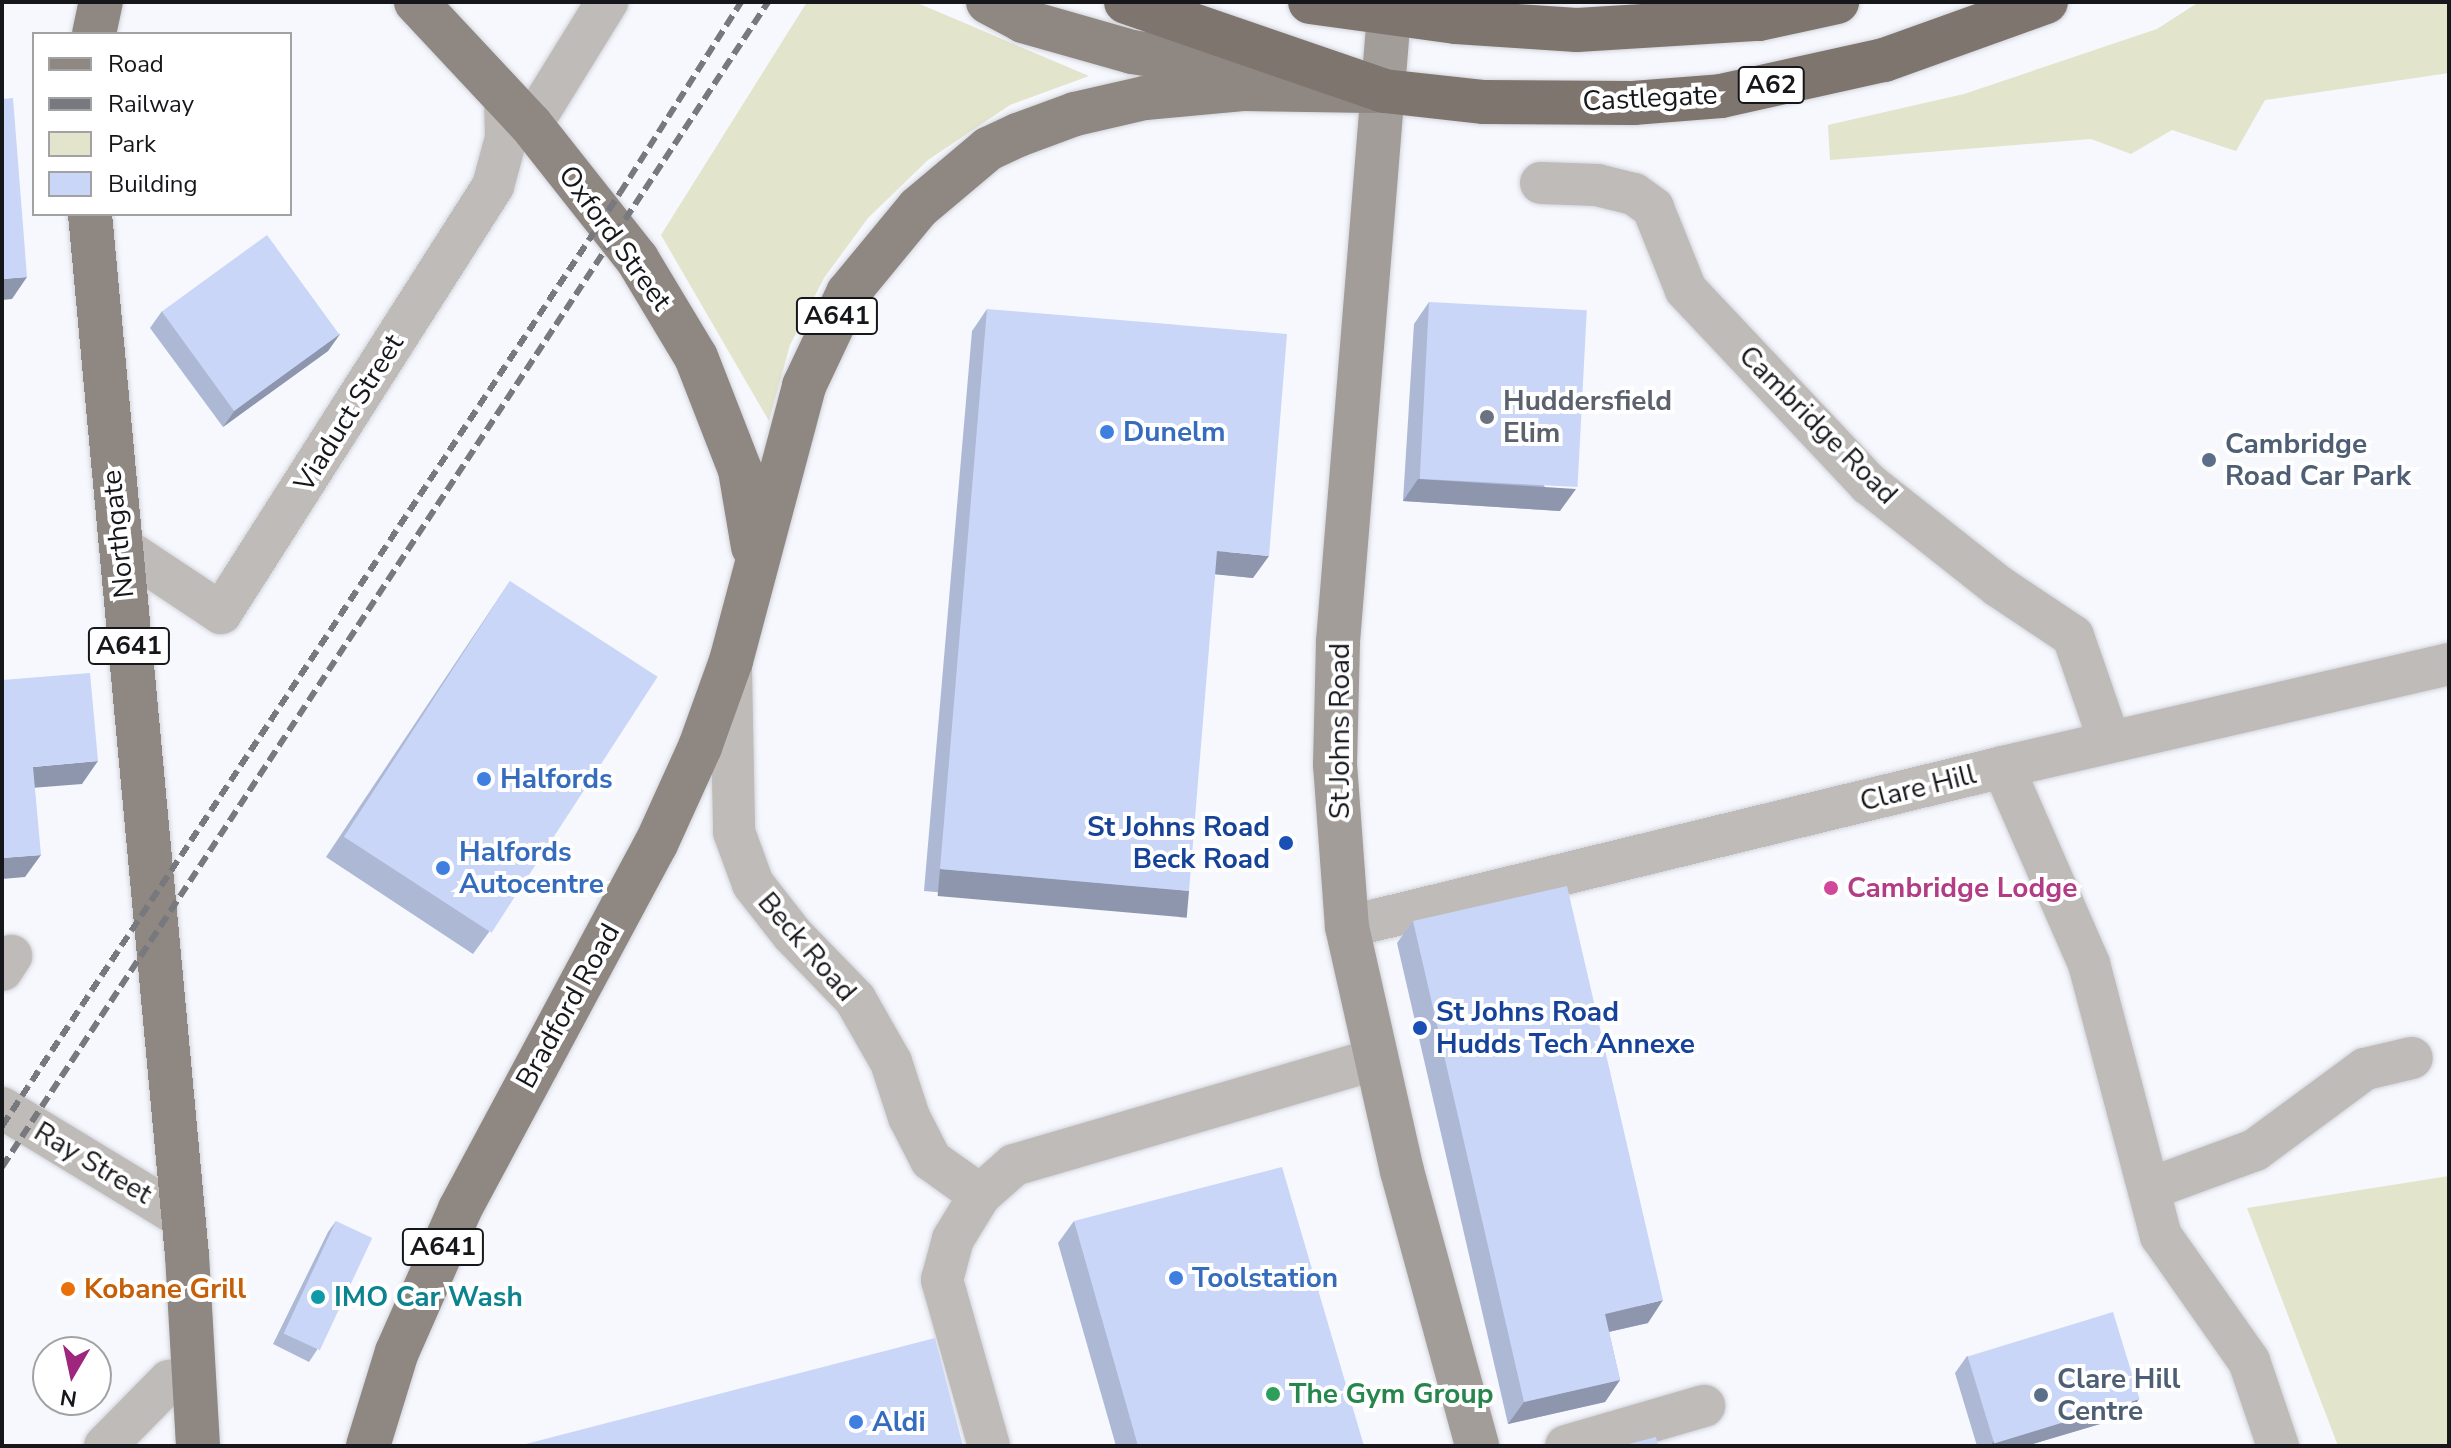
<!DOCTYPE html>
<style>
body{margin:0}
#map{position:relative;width:2451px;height:1448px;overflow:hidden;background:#f6f8fe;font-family:"Nunito Sans",sans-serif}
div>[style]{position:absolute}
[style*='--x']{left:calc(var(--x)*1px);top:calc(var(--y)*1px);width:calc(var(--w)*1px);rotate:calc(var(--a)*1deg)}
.green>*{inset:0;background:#e2e4cc}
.roads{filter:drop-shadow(0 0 2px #d2d4da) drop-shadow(0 0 2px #d2d4da)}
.street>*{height:42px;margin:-21px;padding:0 21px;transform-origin:21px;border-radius:21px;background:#bfbbb8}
.secondary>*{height:44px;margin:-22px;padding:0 22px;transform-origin:22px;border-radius:22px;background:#a39d99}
.primary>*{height:44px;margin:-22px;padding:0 22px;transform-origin:22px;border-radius:22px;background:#8f8782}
.highway>*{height:44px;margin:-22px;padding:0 22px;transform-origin:22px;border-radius:22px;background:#7e756f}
.rail>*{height:6px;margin-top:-3px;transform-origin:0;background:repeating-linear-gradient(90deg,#77797e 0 12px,transparent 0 18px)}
.wall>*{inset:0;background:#adb8d4}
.shaded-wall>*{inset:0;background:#8d96ad;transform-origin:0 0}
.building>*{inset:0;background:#c9d6f7;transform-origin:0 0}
.dots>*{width:22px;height:22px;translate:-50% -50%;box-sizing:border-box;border:4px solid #fff;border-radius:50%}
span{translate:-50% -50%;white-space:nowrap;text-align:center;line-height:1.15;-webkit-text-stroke:8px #fff;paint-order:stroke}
.shield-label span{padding:2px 6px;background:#fff;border:2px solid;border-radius:6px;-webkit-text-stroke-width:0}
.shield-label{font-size:26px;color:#16171b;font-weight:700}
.street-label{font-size:28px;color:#16171b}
.worship-label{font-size:28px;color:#5b616d;font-weight:700}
.left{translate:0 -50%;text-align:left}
.shop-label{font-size:28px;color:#366cbe;font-weight:700}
.service-label{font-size:28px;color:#4e5e75;font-weight:700}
.transit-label{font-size:28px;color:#164399;font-weight:700}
.right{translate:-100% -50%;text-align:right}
.hotel-label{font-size:28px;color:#b23c85;font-weight:700}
.food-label{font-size:28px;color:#c56008;font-weight:700}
.culture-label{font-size:28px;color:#0d838f;font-weight:700}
.leisure-label{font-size:28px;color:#27864d;font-weight:700}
.frame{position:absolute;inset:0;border:4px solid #16171b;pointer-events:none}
.legend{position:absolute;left:32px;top:32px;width:260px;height:184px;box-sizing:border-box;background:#fff;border:2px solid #a2a2a4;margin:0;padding:10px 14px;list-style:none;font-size:24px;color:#16171b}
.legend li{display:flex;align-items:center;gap:16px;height:40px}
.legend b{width:40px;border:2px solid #a2a2a4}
.north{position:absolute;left:32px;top:1336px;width:80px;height:80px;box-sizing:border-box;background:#fff;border:2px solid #a2a2a4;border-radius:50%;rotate:189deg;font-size:22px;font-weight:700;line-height:32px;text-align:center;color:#16171b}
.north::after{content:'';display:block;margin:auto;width:28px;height:36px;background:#9f267d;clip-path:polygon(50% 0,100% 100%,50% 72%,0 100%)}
</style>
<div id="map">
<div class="green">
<i style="clip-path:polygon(807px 2px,915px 2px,1089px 76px,1010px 105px,928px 160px,868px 218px,824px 278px,790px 345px,769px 421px,661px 235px)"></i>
<i style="clip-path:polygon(2199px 2px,2449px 2px,2449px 73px,2265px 100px,2236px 151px,2172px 130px,2131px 154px,2091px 139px,1830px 160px,1828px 125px,1964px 94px,2157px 29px)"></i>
<i style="clip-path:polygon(2449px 1176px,2449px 1446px,2338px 1446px,2247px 1208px)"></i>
</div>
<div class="roads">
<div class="street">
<i style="--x:531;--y:125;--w:145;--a:-58.3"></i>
<i style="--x:1541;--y:183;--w:56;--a:2"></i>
<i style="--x:1597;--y:185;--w:38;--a:14"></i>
<i style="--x:1634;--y:194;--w:24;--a:36"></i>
<i style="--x:1653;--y:208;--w:88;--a:68.1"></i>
<i style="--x:1686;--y:290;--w:267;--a:46.7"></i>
<i style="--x:1869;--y:484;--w:164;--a:38.3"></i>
<i style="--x:1998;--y:586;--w:90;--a:33.7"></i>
<i style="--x:2073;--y:636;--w:110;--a:70.9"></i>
<i style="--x:120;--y:546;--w:121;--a:33.6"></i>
<i style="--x:221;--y:613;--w:506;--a:-57.5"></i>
<i style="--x:493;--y:186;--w:50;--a:-74.8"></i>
<i style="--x:506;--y:138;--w:40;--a:-91.4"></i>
<i style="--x:731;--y:670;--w:162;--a:88.9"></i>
<i style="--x:734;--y:832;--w:55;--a:69.9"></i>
<i style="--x:753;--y:884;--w:63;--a:52"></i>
<i style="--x:792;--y:934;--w:91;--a:45.9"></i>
<i style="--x:855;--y:999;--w:73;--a:60.3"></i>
<i style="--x:891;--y:1062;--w:58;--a:71.9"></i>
<i style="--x:909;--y:1117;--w:48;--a:62.9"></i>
<i style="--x:931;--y:1160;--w:60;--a:35.5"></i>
<i style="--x:2003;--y:767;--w:458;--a:-13"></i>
<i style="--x:1347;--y:927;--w:675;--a:-13.71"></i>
<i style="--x:2003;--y:767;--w:215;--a:66.4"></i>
<i style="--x:2089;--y:964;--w:281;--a:75.2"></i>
<i style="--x:2161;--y:1236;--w:153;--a:54.9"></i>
<i style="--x:2249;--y:1361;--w:90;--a:71.2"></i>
<i style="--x:2;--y:970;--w:17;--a:-57"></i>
<i style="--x:2;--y:1108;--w:212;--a:31.3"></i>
<i style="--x:2149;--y:1189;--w:113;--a:-20.2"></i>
<i style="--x:2255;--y:1150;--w:137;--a:-36.4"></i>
<i style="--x:2365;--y:1069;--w:48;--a:-13.2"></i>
<i style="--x:105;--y:1446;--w:91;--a:-45.4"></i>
<i style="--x:169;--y:1381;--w:25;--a:-9"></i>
<i style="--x:989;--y:1446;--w:173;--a:-105.8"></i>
<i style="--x:942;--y:1280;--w:42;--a:-75"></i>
<i style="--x:953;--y:1239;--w:52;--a:-58.5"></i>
<i style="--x:980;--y:1195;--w:45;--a:-41.4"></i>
<i style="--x:1014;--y:1165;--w:378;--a:-16.3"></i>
<i style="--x:1566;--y:1446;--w:144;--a:-16.2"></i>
</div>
<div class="secondary">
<i style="--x:1390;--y:2;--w:642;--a:94.65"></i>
<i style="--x:1338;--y:642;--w:122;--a:91.4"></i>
<i style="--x:1335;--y:764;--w:163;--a:85.8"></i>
<i style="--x:1347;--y:927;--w:250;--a:77.3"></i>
<i style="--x:1402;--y:1171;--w:285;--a:74.7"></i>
</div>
<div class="primary">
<i style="--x:416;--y:2;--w:168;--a:46.9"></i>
<i style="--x:531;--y:125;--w:171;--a:51.7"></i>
<i style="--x:637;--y:259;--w:114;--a:59"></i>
<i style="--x:696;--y:357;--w:121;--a:68.7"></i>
<i style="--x:740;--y:470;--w:78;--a:80.4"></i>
<i style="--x:988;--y:2;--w:40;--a:28"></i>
<i style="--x:1023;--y:21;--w:113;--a:15.9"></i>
<i style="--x:1132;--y:52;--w:120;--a:8.6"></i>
<i style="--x:94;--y:34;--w:33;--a:-78"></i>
<i style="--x:90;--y:214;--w:1046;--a:84.68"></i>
<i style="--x:187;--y:1255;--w:191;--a:86.7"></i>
<i style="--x:368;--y:1446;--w:98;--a:-72.9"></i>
<i style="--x:397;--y:1352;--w:156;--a:-66.2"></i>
<i style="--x:460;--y:1209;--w:414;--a:-61.8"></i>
<i style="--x:656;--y:844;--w:107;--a:-65.6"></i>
<i style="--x:700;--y:747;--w:91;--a:-70.2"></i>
<i style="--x:731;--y:661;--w:285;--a:-75.1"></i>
<i style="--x:804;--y:386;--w:103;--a:-64.7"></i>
<i style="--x:848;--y:293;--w:110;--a:-50.5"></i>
<i style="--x:918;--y:208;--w:92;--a:-40.1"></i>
<i style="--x:988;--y:149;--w:33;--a:-25"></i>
<i style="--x:1018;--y:135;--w:61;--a:-20.2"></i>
<i style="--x:1075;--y:114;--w:72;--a:-12.9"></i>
<i style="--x:1145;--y:98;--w:98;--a:-5.2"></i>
<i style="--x:1243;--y:89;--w:130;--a:0.9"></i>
</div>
<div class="highway">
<i style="--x:1126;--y:2;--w:273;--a:19"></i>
<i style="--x:1384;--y:91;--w:101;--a:6.3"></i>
<i style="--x:1484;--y:102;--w:149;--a:0.4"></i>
<i style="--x:1633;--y:103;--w:88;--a:-4.5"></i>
<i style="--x:1721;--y:96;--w:167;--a:-12.5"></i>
<i style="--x:1884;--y:60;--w:172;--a:-19.7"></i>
<i style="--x:1310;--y:2;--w:147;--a:7.8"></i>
<i style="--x:1456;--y:22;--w:121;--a:3.8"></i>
<i style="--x:1577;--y:30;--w:182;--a:-3.5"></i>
<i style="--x:1759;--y:19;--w:80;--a:-12.3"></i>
</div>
</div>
<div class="rail">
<i style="--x:2;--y:1126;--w:1119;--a:-56.48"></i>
<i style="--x:620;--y:193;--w:226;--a:-57.6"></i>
<i style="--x:2;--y:1167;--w:1394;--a:-56.67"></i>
</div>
<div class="wall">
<i style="clip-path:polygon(1429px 302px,1560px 511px,1403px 501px,1414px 324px)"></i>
<i style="clip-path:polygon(987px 309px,1253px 578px,1215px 574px,1173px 913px,924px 891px,972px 331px)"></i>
<i style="clip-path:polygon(162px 311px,340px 334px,328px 351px,223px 427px,150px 328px)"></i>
<i style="clip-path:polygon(510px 581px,489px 932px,473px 954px,326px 857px)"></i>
<i style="clip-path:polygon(1413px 921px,1648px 1323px,1609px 1332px,1620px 1380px,1605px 1402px,1508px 1424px,1397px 943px)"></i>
<i style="clip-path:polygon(336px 1221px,317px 1350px,309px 1362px,273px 1344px,328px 1232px)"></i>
<i style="clip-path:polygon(1074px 1221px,1364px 1446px,1116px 1446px,1058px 1243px)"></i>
<i style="clip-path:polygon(1967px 1356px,2127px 1416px,2026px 1446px,1977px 1446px,1955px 1373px)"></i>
</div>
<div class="shaded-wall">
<i style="clip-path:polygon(27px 277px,12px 299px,2px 300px,2px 279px)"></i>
<i style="clip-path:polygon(340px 334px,328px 351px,223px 427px,235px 410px)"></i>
<i style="clip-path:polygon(1418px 479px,1576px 489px,1560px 511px,1403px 501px)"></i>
<i style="clip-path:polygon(1217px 551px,1269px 556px,1253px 578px,1202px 573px)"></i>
<i style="clip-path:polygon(98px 761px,82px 784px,18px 789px,33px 767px)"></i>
<i style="clip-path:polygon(41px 855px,25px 877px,2px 879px,2px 858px)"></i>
<i style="left:940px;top:869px;width:250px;height:27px;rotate:5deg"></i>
<i style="clip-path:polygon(1663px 1300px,1648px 1323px,1590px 1336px,1605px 1314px)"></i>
<i style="clip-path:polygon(1620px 1380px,1605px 1402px,1508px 1424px,1524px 1402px)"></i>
<i style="clip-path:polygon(2139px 1399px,2127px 1416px,2026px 1446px,1990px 1446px,1993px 1442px)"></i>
</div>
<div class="building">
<i style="clip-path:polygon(13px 98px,27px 277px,2px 279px,2px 99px)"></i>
<i style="left:267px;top:235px;width:123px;height:130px;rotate:54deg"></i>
<i style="left:1429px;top:302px;width:158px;height:177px;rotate:3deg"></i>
<i style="clip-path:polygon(987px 309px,1287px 334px,1269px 556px,1217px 551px,1189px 891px,940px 869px)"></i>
<i style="left:510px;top:581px;width:176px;height:305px;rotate:33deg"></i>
<i style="clip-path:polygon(90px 673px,98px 761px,33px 767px,41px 855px,2px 858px,2px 680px)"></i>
<i style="clip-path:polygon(1567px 886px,1663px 1300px,1605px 1314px,1620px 1380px,1524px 1402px,1413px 921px)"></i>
<i style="clip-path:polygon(1282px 1167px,1364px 1446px,1138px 1446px,1074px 1221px)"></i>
<i style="left:336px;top:1221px;width:40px;height:124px;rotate:25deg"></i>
<i style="left:2113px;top:1312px;width:91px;height:152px;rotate:73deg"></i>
<i style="clip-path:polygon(935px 1338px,963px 1446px,518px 1446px)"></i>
<i style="clip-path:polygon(1656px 1437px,1658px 1446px,1621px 1446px)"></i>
</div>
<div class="dots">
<i style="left:1487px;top:417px;background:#6b7280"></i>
<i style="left:1107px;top:432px;background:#3f7fe0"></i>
<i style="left:2209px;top:460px;background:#5c6f8a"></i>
<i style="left:484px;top:779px;background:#3f7fe0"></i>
<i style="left:1286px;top:843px;background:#1a4fb4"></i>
<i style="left:443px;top:868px;background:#3f7fe0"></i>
<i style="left:1831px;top:888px;background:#d1479c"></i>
<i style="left:1420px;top:1028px;background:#1a4fb4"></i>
<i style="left:1176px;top:1278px;background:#3f7fe0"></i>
<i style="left:68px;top:1289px;background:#e8710a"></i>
<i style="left:318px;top:1297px;background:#0f9aa8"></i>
<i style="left:1273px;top:1394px;background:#2e9e5b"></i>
<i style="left:2041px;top:1395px;background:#5c6f8a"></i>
<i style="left:856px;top:1422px;background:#3f7fe0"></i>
</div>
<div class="shield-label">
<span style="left:1771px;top:85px">A62</span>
<span style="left:837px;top:316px">A641</span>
<span style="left:129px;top:646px">A641</span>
<span style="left:443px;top:1247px">A641</span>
</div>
<div class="street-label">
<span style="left:1650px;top:98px;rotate:-3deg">Castlegate</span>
<span style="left:615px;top:238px;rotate:54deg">Oxford Street</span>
<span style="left:349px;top:413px;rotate:-58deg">Viaduct Street</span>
<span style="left:1818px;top:425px;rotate:45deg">Cambridge Road</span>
<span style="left:118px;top:534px;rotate:-96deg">Northgate</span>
<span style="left:1340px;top:731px;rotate:-90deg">St Johns Road</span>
<span style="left:1918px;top:788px;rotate:-14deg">Clare Hill</span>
<span style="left:807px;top:947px;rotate:49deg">Beck Road</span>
<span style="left:568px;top:1006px;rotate:-61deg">Bradford Road</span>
<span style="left:93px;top:1163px;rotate:31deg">Ray Street</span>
</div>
<div class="worship-label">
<span class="left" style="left:1503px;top:417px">Huddersfield<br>Elim</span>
</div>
<div class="shop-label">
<span class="left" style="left:1123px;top:432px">Dunelm</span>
<span class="left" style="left:500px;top:779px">Halfords</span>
<span class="left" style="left:459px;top:868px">Halfords<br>Autocentre</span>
<span class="left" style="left:1192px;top:1278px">Toolstation</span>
<span class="left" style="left:872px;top:1422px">Aldi</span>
</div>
<div class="service-label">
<span class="left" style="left:2225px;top:460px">Cambridge<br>Road Car Park</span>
<span class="left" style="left:2057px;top:1395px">Clare Hill<br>Centre</span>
</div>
<div class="transit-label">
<span class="right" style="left:1270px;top:843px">St Johns Road<br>Beck Road</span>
<span class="left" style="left:1436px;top:1028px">St Johns Road<br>Hudds Tech Annexe</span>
</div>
<div class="hotel-label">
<span class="left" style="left:1847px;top:888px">Cambridge Lodge</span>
</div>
<div class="food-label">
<span class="left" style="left:84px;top:1289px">Kobane Grill</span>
</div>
<div class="culture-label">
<span class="left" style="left:334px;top:1297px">IMO Car Wash</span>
</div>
<div class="leisure-label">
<span class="left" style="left:1289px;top:1394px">The Gym Group</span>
</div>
<div class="frame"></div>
<ul class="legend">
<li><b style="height:10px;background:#8f8782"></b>Road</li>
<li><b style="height:10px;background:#77797e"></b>Railway</li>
<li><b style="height:22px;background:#e2e4cc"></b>Park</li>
<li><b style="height:22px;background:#c9d6f7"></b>Building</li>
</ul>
<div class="north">N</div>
</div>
